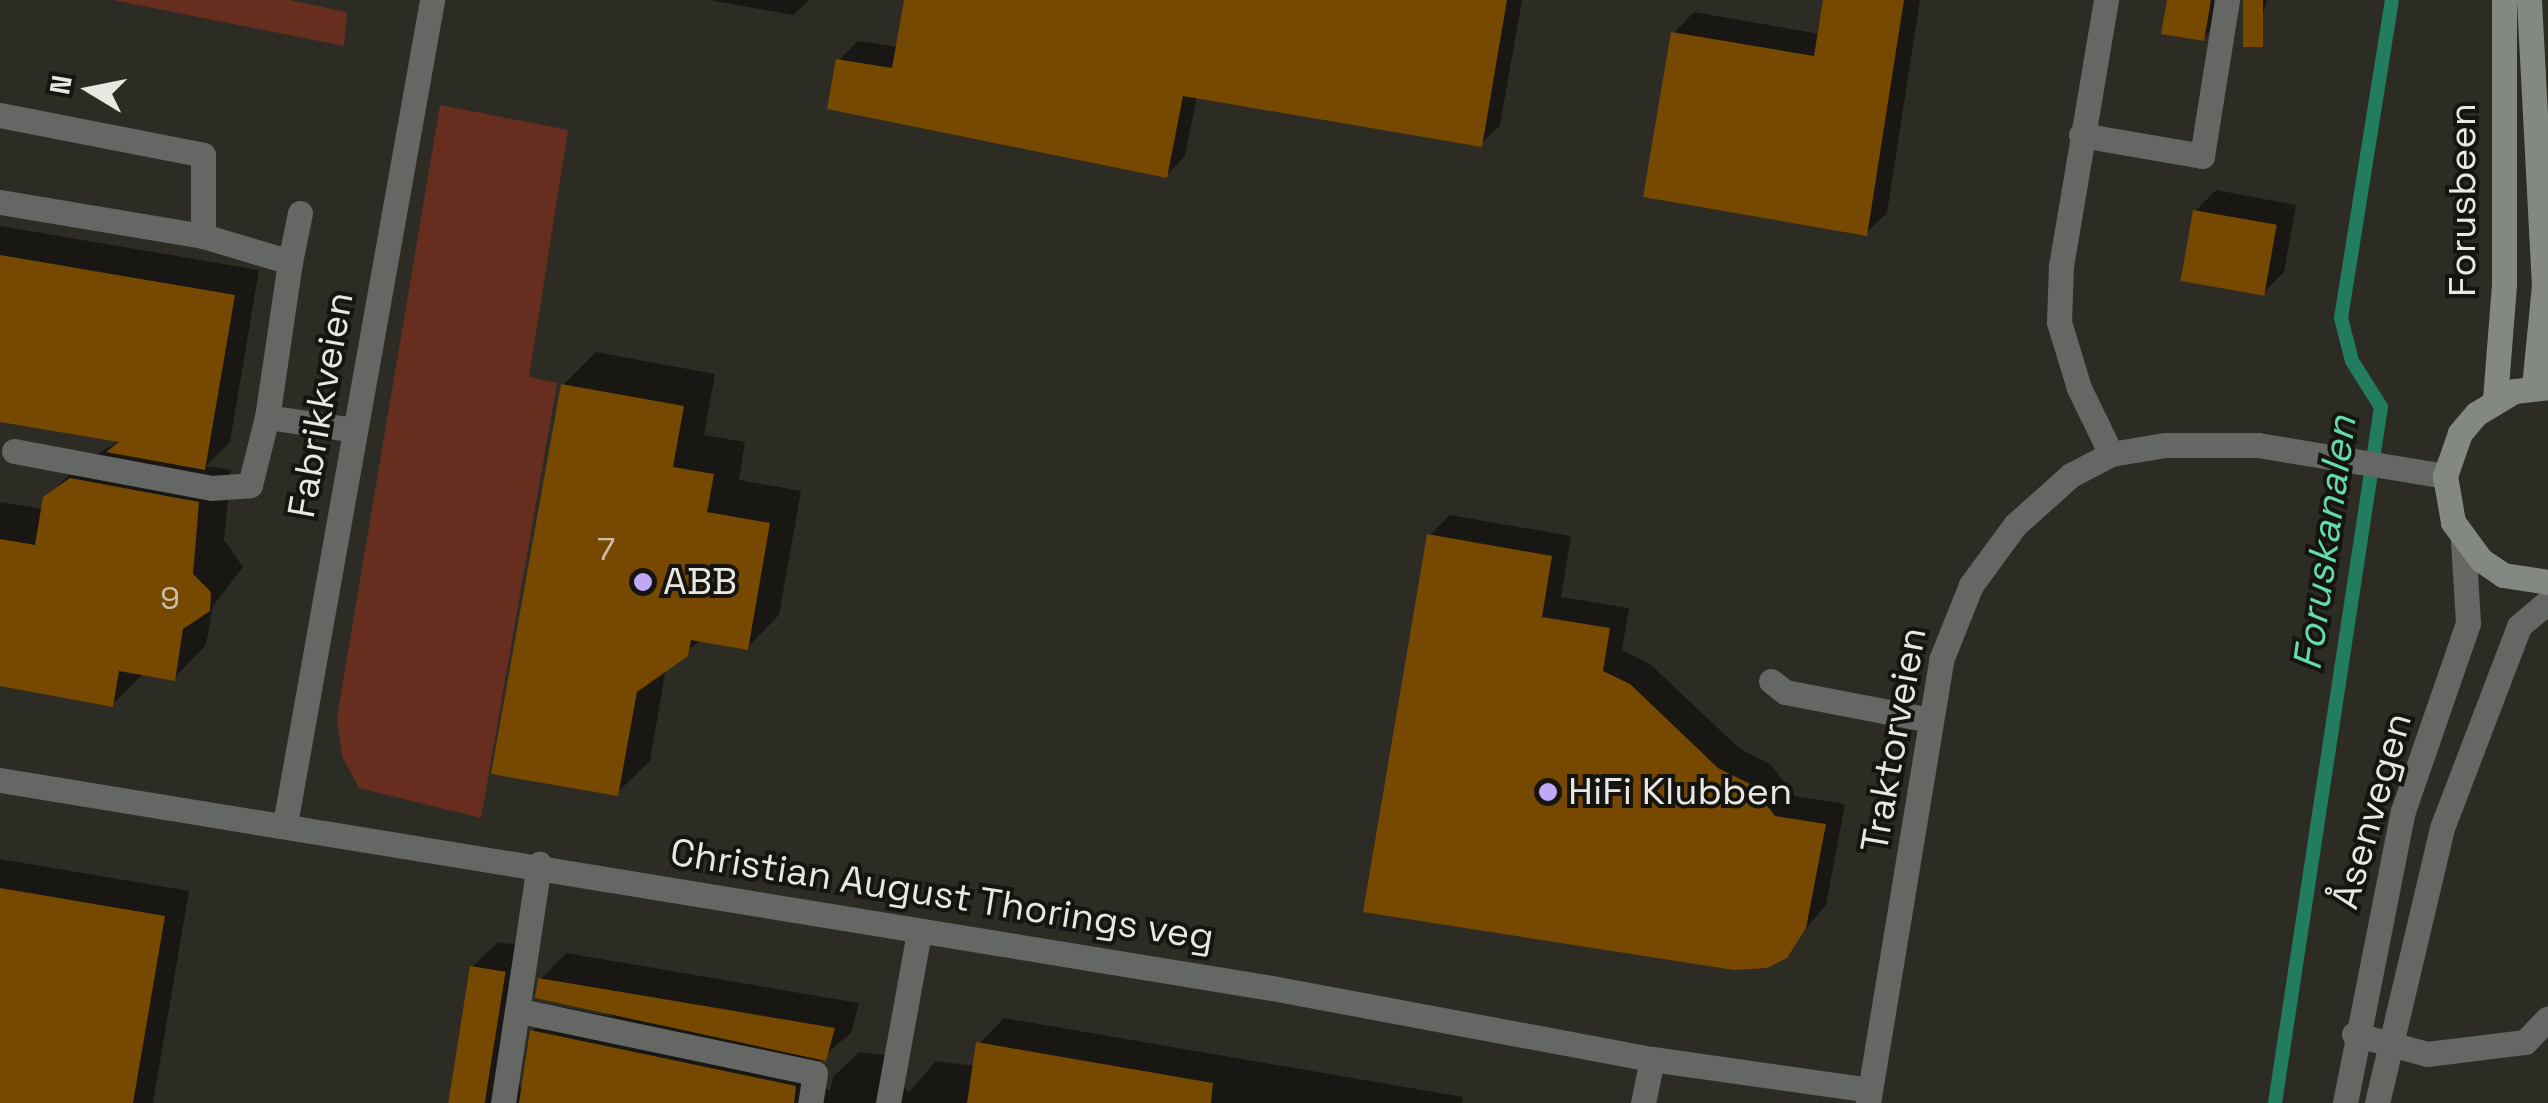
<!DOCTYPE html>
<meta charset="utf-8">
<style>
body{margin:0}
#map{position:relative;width:2548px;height:1103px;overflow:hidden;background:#2d2c24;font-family:"Space Grotesk",sans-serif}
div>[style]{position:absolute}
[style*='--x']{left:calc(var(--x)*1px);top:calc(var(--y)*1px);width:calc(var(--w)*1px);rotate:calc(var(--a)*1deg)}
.green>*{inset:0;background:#672e20}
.shadow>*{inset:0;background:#0007}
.stream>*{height:14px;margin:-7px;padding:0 7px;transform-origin:7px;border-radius:7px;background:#217d5d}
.building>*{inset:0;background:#774800;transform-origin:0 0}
.service>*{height:25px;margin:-12.5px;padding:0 12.5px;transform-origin:12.5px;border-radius:12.5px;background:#646763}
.minor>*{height:25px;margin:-12.5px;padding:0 12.5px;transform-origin:12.5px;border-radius:12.5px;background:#646763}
.tertiary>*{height:25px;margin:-12.5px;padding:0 12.5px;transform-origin:12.5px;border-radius:12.5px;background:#646763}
.secondary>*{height:25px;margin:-12.5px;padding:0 12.5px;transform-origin:12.5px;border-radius:12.5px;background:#848882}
.dots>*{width:28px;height:28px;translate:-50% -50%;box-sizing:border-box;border:5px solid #151410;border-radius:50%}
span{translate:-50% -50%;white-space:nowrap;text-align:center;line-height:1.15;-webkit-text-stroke:8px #151410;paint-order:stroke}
.number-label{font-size:32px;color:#ccbfa9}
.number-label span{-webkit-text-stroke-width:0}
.street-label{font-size:38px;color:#e8e7e1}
.poi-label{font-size:38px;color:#e8e7e1}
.left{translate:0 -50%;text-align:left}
.water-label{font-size:40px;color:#63dbad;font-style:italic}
.north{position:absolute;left:40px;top:40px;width:100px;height:100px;-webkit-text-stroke:8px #151410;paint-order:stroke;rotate:280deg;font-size:28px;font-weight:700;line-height:40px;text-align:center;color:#e8e7e1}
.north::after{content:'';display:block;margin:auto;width:35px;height:45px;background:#e8e7e1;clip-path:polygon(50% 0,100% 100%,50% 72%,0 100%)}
</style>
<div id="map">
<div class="green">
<i style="clip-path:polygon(113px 0,289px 0,347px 12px,344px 46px)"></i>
<i style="clip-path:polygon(440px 105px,568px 130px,529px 377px,557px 383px,481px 818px,359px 788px,342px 756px,337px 718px)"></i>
</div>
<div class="shadow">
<i style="clip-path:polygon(708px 0,809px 0,794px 15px)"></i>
<i style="clip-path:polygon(907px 0,1522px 0,1500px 125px,1481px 144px,1197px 96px,1185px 156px,1166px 176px,839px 60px,858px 41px,899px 47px)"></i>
<i style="clip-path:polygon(1826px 0,1920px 0,1887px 213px,1866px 233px,1674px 33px,1694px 12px,1820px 34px)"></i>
<i style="clip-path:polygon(2169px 0,2215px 0,2210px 32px,2203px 38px)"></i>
<i style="clip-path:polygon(2245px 0,2267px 0,2255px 46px)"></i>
<i style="clip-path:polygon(2216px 190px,2296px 205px,2284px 272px,2263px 293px,2195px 211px)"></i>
<i style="clip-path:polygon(0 226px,259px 270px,230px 442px,206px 466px,231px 470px,224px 540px,243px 567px,213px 606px,206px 645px,174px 678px,144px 673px,112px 705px,0 685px,0 502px,44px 509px,46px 498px,79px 465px,121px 440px,0 420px)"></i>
<i style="clip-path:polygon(596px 352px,715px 374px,704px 435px,745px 442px,739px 480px,801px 491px,779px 615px,747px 648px,701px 640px,666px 668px,650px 761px,617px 793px,563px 385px)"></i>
<i style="clip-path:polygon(1450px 515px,1571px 536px,1561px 597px,1629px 608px,1622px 650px,1651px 665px,1739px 748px,1770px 764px,1795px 796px,1845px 804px,1826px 905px,1779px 961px,1429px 536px)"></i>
<i style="clip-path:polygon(0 859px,189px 891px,153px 1103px,0 1103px)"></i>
<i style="clip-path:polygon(498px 942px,530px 947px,511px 1074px,524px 1092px,533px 1031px,558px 1006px,614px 1017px,541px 979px,566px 953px,859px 1003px,851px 1033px,821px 1058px,819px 1082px,830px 1091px,833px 1077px,859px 1052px,900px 1057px,897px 1082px,909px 1092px,936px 1061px,975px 1066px,979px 1044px,1004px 1018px,1463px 1097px,1462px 1103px,450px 1103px,472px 967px)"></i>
</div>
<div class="stream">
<i style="--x:2275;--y:1103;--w:704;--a:-81.34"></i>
<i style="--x:2381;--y:407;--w:54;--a:-122.2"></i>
<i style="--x:2352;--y:361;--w:44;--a:-104.3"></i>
<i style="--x:2341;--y:318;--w:322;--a:-80.9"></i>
</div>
<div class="building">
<i style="clip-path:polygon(904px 0,1507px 0,1482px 147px,1183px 96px,1167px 178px,827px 109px,836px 59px,892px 68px)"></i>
<i style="clip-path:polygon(1823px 0,1904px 0,1867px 236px,1643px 197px,1671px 32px,1814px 56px)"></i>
<i style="clip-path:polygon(2167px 0,2211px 0,2204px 41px,2161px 34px)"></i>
<i style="left:2243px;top:0;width:20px;height:47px"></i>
<i style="left:2193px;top:210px;width:85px;height:72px;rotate:10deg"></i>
<i style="clip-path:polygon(0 255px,235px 295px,205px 470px,106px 452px,119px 442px,0 422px)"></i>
<i style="clip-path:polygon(561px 384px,684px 406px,673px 467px,714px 474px,707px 512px,770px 523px,748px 650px,691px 640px,688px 656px,637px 692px,618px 796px,491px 774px)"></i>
<i style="clip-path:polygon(70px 478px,199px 502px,193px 574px,211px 592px,210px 611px,183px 629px,175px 681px,119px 671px,113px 707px,0 686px,0 539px,35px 545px,43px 497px)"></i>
<i style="clip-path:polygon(1427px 534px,1552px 556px,1542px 617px,1610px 628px,1603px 671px,1630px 684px,1718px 768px,1750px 784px,1775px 816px,1826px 824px,1806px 928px,1787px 958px,1767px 968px,1734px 970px,1363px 912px)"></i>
<i style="clip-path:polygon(0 888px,165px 916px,133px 1103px,0 1103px)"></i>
<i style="left:470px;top:966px;width:36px;height:139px;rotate:9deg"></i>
<i style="clip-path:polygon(538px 978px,835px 1028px,826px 1061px,535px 998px)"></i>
<i style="clip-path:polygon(530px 1030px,796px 1086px,794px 1103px,519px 1103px)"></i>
<i style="clip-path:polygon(976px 1042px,1213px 1083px,1211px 1103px,967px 1103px)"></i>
</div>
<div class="service">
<i style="--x:0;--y:115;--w:207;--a:11.1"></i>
<i style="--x:203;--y:155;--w:81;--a:90"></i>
<i style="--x:203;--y:236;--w:91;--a:16.6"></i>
<i style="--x:290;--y:262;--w:157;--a:98.4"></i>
<i style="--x:2081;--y:135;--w:123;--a:9.8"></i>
<i style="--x:2202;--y:156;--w:158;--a:-80.9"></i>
<i style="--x:0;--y:202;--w:206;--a:9.5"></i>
<i style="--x:290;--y:262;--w:50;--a:-78.5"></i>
<i style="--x:14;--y:451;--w:200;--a:10.6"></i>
<i style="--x:211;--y:488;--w:39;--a:-4"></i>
<i style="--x:250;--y:485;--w:70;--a:-76"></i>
<i style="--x:267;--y:417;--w:89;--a:8.4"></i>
<i style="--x:1771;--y:681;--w:18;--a:38"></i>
<i style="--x:1785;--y:692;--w:148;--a:10.9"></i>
<i style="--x:520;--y:1011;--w:301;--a:11.9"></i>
<i style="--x:815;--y:1073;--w:30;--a:99"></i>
<i style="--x:2354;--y:1034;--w:76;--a:15.3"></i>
<i style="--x:2427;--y:1054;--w:99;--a:-7"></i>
<i style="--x:2525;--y:1042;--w:33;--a:-46"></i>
<i style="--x:503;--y:1103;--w:242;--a:-81.4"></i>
<i style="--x:888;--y:1103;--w:174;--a:-79.7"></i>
<i style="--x:1643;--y:1103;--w:45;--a:-78.4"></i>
</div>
<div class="minor">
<i style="--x:2106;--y:0;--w:269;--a:99.6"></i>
<i style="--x:2061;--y:265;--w:57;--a:92"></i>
<i style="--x:2059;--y:322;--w:69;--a:73.1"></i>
<i style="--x:2079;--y:388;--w:73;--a:64.1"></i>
<i style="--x:0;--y:780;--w:1289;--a:9.29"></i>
<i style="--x:1272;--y:988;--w:387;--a:10.6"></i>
<i style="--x:1652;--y:1059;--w:220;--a:8.1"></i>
<i style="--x:285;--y:824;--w:837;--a:-79.88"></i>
<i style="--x:1868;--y:1103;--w:449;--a:-80.6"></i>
<i style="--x:1941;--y:660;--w:81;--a:-68.2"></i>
<i style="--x:1971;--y:585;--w:74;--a:-53.7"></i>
<i style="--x:2015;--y:525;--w:75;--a:-41.8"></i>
<i style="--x:2071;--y:475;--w:45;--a:-27.7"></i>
<i style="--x:2111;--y:454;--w:55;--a:-9.5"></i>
<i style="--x:2165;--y:445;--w:93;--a:0"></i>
<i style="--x:2258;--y:445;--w:190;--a:9.4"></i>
</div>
<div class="tertiary">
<i style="--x:2345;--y:1103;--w:298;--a:-78.8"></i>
<i style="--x:2403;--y:811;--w:199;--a:-70.9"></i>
<i style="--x:2468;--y:623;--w:82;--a:-93.5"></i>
<i style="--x:2377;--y:1103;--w:283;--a:-76.7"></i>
<i style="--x:2442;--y:828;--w:216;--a:-69.1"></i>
<i style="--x:2519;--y:626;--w:38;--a:-40"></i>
</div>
<div class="secondary">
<i style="--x:2529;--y:0;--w:285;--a:87"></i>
<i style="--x:2544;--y:285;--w:102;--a:95.6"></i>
<i style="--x:2548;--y:387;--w:34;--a:173"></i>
<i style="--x:2514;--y:391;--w:44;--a:148.8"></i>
<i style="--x:2476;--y:414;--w:25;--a:130"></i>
<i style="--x:2460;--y:433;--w:46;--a:109.2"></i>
<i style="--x:2445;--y:476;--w:47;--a:80.1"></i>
<i style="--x:2453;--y:522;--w:47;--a:53.6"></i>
<i style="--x:2481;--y:560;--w:27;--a:34"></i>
<i style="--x:2503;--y:575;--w:46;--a:8.8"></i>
<i style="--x:2495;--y:399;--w:115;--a:-85.5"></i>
<i style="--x:2504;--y:284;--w:284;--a:-90"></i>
</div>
<div class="dots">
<i style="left:643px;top:582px;background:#bfa9f4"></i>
<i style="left:1548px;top:792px;background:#bfa9f4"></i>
</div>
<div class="number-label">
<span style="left:606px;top:549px">7</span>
<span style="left:170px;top:598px">9</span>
</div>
<div class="street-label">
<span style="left:2463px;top:200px;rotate:-90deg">Forusbeen</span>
<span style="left:321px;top:405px;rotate:-80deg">Fabrikkveien</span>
<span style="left:1894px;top:740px;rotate:-80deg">Traktorveien</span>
<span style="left:2372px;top:811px;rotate:-74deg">Åsenvegen</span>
<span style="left:942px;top:895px;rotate:9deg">Christian August Thorings veg</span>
</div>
<div class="poi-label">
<span class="left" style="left:663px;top:582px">ABB</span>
<span class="left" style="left:1568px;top:792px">HiFi Klubben</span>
</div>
<div class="water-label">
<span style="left:2325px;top:543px;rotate:-82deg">Foruskanalen</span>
</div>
<div class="north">N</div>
</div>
